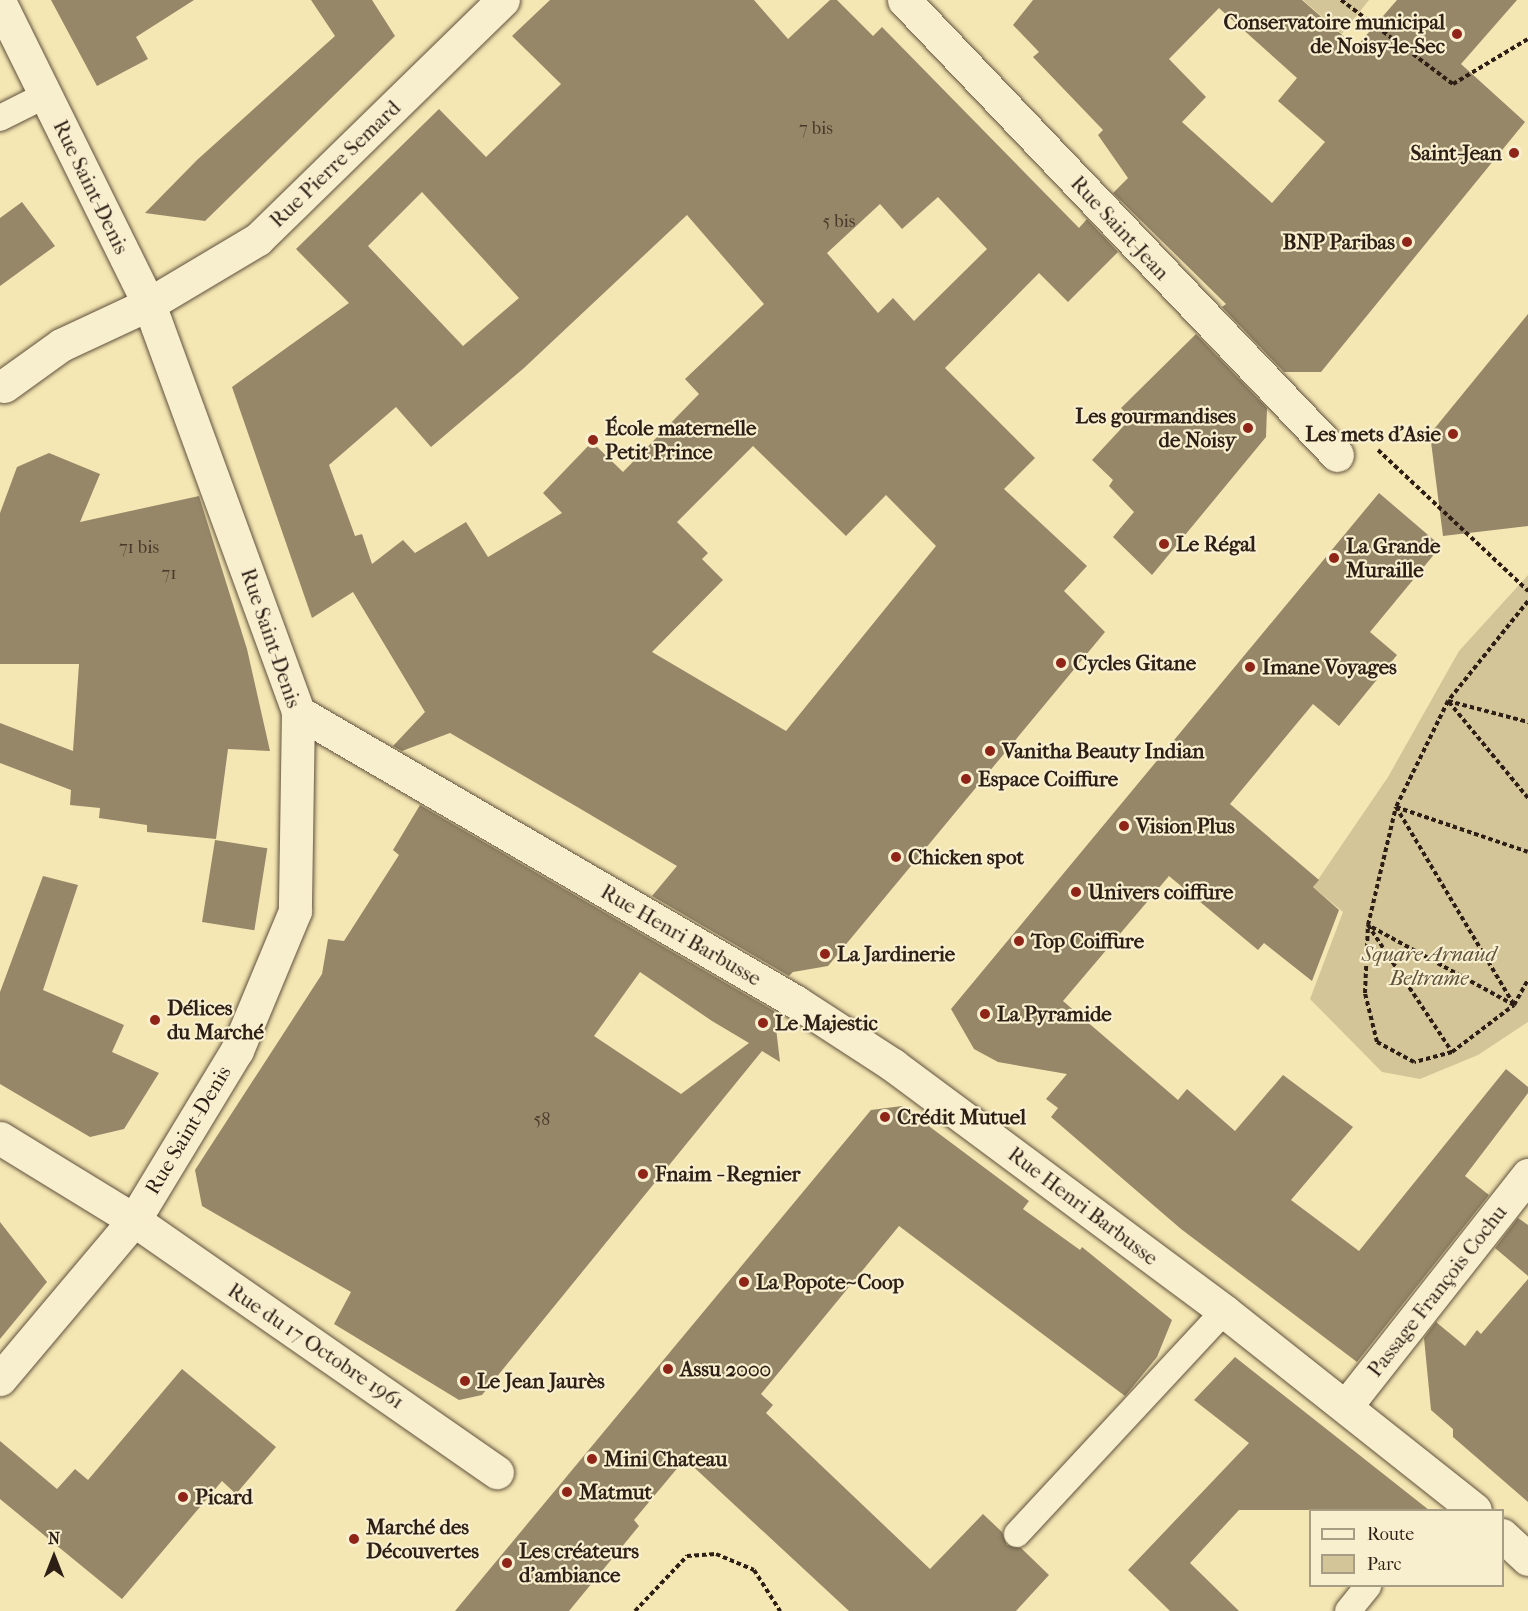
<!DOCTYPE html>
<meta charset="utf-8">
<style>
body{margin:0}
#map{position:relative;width:1528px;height:1611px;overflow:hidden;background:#f5e7b3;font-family:"IM FELL French Canon",serif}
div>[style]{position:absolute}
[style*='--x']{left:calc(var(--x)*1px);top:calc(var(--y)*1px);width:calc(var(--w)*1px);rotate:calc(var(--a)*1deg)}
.green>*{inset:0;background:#d3c598}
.building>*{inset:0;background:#958768;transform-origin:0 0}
.path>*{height:4px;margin-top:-2px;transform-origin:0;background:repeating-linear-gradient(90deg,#2e1f16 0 4.5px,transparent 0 7.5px)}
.roads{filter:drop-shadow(0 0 2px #60513d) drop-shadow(0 0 2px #60513d)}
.service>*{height:26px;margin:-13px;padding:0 13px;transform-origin:13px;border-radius:13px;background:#f8efce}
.pedestrian>*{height:33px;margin:-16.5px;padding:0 16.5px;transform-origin:16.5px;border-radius:16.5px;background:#f8efce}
.minor>*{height:33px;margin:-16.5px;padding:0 16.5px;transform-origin:16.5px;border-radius:16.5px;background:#f8efce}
.dots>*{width:16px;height:16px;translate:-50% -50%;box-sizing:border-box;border:3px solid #f8efce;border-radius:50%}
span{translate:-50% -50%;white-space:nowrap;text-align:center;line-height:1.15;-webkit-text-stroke:4.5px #f8efce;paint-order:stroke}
.number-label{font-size:18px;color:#48392a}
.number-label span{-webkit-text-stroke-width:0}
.poi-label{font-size:21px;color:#2e1f16;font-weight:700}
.right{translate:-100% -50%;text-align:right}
.left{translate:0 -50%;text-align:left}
.street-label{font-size:21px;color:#2e1f16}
.park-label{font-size:21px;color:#60513d;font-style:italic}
.legend{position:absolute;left:1309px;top:1509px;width:195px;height:78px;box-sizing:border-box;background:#f8efce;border:2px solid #a79c84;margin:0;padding:8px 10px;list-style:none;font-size:18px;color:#2e1f16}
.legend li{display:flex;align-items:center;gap:12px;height:30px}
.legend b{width:30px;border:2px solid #a79c84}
.north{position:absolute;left:24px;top:1527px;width:60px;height:60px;-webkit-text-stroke:4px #f8efce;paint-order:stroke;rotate:0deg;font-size:16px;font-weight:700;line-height:24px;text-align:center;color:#2e1f16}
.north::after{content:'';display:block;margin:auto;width:21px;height:27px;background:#2e1f16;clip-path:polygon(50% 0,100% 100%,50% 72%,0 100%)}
</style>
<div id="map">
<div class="green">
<i style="clip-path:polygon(1303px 0,1369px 0,1342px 34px)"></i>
<i style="clip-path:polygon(1528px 575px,1528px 1022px,1478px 1055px,1420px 1079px,1382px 1072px,1310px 999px,1343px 912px,1313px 887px,1388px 777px,1459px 651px)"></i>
</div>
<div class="building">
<i style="clip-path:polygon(51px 0,194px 0,136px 37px,148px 59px,97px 86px)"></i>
<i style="clip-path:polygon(311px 0,372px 0,395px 36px,205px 221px,145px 213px,197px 160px,335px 36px)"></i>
<i style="clip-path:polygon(evenodd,550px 0,754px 0,788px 39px,830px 0,837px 0,873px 36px,882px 27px,1079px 228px,1087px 219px,1118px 252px,1068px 302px,1039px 273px,945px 368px,1035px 458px,1004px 489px,1087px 566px,1064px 591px,1105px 632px,828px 966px,793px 972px,789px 976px,652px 896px,677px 866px,579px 808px,450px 733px,402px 751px,393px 746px,425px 712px,353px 592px,312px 618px,232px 387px,349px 303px,296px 249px,439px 109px,486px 157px,561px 84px,512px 36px,550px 0,422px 192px,519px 298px,463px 346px,368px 246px,422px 192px,550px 0,938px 197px,987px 249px,914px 321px,893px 298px,878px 313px,827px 253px,880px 204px,902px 229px,938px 197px,550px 0,687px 215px,764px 304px,685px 379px,699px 394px,623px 472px,592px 442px,543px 493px,562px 513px,488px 557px,466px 522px,415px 553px,403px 540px,372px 564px,362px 534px,355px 536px,329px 465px,396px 407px,431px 447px,524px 368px,687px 215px,550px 0,753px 446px,846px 536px,886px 495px,936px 546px,786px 731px,652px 652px,723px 580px,702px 559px,708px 553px,677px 522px,753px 446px)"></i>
<i style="clip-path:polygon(evenodd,1033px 0,1302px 0,1356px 47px,1397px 0,1517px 0,1461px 64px,1525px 122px,1321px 372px,1284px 372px,1222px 307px,1226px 304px,1113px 193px,1128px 178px,1098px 135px,1103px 130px,1033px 57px,1039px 52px,1013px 25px,1033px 0,1219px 8px,1297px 78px,1278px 101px,1325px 142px,1272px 203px,1182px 122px,1206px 97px,1169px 59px,1219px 8px)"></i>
<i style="clip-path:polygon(22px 202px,55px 246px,0 286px,0 218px)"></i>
<i style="clip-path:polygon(1528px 314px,1528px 526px,1443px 536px,1430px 434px)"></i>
<i style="clip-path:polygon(1196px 334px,1267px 408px,1266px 437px,1152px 575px,1113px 537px,1134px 512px,1109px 486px,1113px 480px,1092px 460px,1131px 418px,1121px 408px)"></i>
<i style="clip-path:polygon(49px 453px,100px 474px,80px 522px,199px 496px,247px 649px,270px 751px,228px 749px,216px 839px,147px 832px,147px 825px,99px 818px,100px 808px,70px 805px,71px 790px,0 763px,0 723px,73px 751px,79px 664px,0 664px,0 513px,17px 467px)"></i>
<i style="clip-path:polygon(1379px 493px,1441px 546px,1370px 632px,1397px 655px,1339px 726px,1313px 704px,1230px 804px,1319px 880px,1313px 887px,1339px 910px,1312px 981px,1264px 943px,1258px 950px,1169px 876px,1063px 1001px,1178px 1100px,1187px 1089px,1235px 1131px,1283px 1075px,1353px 1127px,1291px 1200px,1359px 1251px,1506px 1069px,1528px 1087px,1528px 1093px,1465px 1176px,1489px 1195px,1357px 1362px,1181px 1229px,1051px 1117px,1058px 1108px,1046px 1099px,1067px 1074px,998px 1062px,985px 1055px,974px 1049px,951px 1009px)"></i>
<i style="clip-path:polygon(evenodd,420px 805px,774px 1011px,780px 1062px,762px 1051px,482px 1395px,459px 1400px,334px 1324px,351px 1292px,202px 1206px,195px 1170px,322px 974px,328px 939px,344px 941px,399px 855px,393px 850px,420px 805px,640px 972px,712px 1021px,749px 1043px,681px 1094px,594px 1036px,640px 972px)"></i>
<i style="left:215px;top:840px;width:53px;height:83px;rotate:9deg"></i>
<i style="clip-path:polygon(43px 876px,78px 885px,43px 990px,124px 1025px,112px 1052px,159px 1073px,124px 1129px,90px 1137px,0 1084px,0 992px)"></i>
<i style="clip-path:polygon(902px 1106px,1029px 1201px,1023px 1209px,1080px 1250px,1082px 1247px,1172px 1320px,1157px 1357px,1125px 1396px,899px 1226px,761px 1394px,773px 1405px,766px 1413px,930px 1569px,983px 1514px,1002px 1532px,1007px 1545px,1021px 1548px,1049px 1575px,1016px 1611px,849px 1611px,685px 1459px,634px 1520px,639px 1526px,569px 1611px,455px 1611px,871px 1110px)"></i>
<i style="clip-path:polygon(1518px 1218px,1528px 1225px,1528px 1276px,1495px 1248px)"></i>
<i style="clip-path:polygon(0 1222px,47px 1282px,0 1339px)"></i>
<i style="clip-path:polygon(1528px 1279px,1528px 1502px,1453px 1437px,1453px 1429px,1431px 1410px,1424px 1338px,1436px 1322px,1465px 1346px,1477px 1330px,1481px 1334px)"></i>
<i style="clip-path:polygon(1235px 1357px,1429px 1510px,1239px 1510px,1190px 1563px,1239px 1611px,1170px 1611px,1128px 1570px,1249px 1443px,1194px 1400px)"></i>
<i style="clip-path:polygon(182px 1369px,276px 1447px,236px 1494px,222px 1481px,122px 1599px,0 1499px,0 1441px,57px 1489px,75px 1469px,88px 1480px)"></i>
</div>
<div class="path">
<i style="--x:1341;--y:0;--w:140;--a:36.9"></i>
<i style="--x:1453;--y:84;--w:87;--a:-31"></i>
<i style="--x:1378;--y:450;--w:206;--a:43.2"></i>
<i style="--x:1528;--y:601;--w:128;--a:128.7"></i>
<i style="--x:1448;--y:701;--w:83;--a:14.7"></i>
<i style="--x:1528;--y:798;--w:126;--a:-129.5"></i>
<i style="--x:1448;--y:701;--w:118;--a:116.1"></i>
<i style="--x:1396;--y:807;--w:139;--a:18.8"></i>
<i style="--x:1368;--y:925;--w:152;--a:56.5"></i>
<i style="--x:1452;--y:1052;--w:39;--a:165"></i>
<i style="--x:1414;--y:1062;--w:42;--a:-151.6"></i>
<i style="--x:1377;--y:1042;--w:50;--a:-103.8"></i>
<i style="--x:1365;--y:993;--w:68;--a:-87.5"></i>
<i style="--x:1368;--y:925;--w:121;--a:-76.7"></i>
<i style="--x:1396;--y:807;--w:230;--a:59.2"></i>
<i style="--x:1514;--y:1005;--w:166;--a:-151.3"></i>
<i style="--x:1452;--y:1052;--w:78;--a:-37.2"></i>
<i style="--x:1514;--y:1005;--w:29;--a:-61"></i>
<i style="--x:635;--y:1611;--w:76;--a:-46.6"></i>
<i style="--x:687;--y:1556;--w:29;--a:-4"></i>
<i style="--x:716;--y:1554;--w:41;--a:22.8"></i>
<i style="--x:754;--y:1570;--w:49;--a:57.6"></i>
</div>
<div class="roads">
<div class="service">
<i style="--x:0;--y:118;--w:51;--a:-26.6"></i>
<i style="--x:1017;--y:1534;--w:304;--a:-47.1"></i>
<i style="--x:1348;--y:1611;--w:32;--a:-51"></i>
</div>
<div class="pedestrian">
<i style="--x:0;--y:1138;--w:157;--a:31.5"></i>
<i style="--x:134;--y:1220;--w:442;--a:34.8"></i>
</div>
<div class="minor">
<i style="--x:904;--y:0;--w:628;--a:46.42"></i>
<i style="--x:0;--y:3;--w:336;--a:63.7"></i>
<i style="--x:149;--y:304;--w:434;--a:69.9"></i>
<i style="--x:298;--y:712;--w:199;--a:90.9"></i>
<i style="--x:295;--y:911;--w:151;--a:112.6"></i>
<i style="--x:237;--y:1050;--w:199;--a:121.2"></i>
<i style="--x:134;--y:1220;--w:208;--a:130.1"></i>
<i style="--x:4;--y:386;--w:70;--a:-35.7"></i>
<i style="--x:61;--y:345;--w:97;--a:-25"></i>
<i style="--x:149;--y:304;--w:127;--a:-30.8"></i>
<i style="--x:258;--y:239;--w:342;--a:-44.3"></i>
<i style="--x:298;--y:712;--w:576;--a:30.21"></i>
<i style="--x:796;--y:1002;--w:116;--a:33"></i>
<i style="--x:893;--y:1065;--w:412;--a:36.6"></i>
<i style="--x:1224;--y:1311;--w:320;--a:38.4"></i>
<i style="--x:1346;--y:1406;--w:294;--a:-51.8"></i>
<i style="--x:1502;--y:1535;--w:35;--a:43"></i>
</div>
</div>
<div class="dots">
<i style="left:1457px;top:34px;background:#8f2418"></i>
<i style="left:1514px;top:153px;background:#8f2418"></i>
<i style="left:1407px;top:242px;background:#8f2418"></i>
<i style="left:1248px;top:428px;background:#8f2418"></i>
<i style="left:1453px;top:434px;background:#8f2418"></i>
<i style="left:593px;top:440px;background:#8f2418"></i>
<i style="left:1164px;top:544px;background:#8f2418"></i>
<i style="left:1334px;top:558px;background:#8f2418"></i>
<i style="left:1061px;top:663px;background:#8f2418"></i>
<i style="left:1250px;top:667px;background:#8f2418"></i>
<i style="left:990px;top:751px;background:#8f2418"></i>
<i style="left:966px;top:779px;background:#8f2418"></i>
<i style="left:1124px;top:826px;background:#8f2418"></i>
<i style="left:896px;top:857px;background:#8f2418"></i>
<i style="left:1076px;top:892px;background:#8f2418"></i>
<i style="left:1019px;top:941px;background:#8f2418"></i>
<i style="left:825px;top:954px;background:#8f2418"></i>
<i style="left:985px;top:1014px;background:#8f2418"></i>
<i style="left:155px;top:1020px;background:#8f2418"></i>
<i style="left:763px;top:1023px;background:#8f2418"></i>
<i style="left:885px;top:1117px;background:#8f2418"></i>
<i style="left:643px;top:1174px;background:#8f2418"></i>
<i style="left:744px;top:1282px;background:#8f2418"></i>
<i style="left:668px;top:1369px;background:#8f2418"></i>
<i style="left:465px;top:1381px;background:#8f2418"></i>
<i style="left:592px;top:1459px;background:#8f2418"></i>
<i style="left:567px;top:1492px;background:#8f2418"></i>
<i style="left:183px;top:1497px;background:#8f2418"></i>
<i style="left:354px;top:1539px;background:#8f2418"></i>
<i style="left:507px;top:1563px;background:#8f2418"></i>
</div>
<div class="number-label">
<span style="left:816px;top:129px">7 bis</span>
<span style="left:839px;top:222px">5 bis</span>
<span style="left:139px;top:548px">71 bis</span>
<span style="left:169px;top:574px">71</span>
<span style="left:542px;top:1120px">58</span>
</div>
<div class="poi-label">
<span class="right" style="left:1445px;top:34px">Conservatoire municipal<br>de Noisy-le-Sec</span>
<span class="right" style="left:1502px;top:153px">Saint-Jean</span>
<span class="right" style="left:1395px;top:242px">BNP Paribas</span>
<span class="right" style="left:1236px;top:428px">Les gourmandises<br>de Noisy</span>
<span class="left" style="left:605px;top:440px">École maternelle<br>Petit Prince</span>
<span class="right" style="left:1441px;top:434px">Les mets d'Asie</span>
<span class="left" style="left:1176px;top:544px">Le Régal</span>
<span class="left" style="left:1346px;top:558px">La Grande<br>Muraille</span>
<span class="left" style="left:1073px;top:663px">Cycles Gitane</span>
<span class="left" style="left:1262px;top:667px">Imane Voyages</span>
<span class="left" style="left:1002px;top:751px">Vanitha Beauty Indian</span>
<span class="left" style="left:978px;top:779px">Espace Coiffure</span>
<span class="left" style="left:1136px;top:826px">Vision Plus</span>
<span class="left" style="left:908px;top:857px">Chicken spot</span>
<span class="left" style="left:1088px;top:892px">Univers coiffure</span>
<span class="left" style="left:1031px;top:941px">Top Coiffure</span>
<span class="left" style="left:837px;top:954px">La Jardinerie</span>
<span class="left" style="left:167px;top:1020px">Délices<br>du Marché</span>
<span class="left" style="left:997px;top:1014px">La Pyramide</span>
<span class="left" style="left:775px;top:1023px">Le Majestic</span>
<span class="left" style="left:897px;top:1117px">Crédit Mutuel</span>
<span class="left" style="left:655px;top:1174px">Fnaim - Regnier</span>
<span class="left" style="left:756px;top:1282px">La Popote~Coop</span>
<span class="left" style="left:680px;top:1369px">Assu 2000</span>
<span class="left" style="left:477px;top:1381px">Le Jean Jaurès</span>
<span class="left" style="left:604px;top:1459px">Mini Chateau</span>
<span class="left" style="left:579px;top:1492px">Matmut</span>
<span class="left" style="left:195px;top:1497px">Picard</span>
<span class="left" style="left:366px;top:1539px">Marché des<br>Découvertes</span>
<span class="left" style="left:519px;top:1563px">Les créateurs<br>d'ambiance</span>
</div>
<div class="street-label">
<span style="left:335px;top:164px;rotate:-44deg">Rue Pierre Semard</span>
<span style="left:91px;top:187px;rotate:64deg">Rue Saint-Denis</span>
<span style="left:1120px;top:228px;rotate:47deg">Rue Saint-Jean</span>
<span style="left:271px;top:638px;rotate:71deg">Rue Saint-Denis</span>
<span style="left:681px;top:935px;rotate:30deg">Rue Henri Barbusse</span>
<span style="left:188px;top:1130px;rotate:-59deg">Rue Saint-Denis</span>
<span style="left:1083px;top:1206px;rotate:37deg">Rue Henri Barbusse</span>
<span style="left:1437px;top:1291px;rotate:-52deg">Passage François Cochu</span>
<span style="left:316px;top:1346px;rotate:34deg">Rue du 17 Octobre 1961</span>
</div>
<div class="park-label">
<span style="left:1429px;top:966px">Square Arnaud<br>Beltrame</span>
</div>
<ul class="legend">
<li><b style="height:8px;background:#f8efce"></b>Route</li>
<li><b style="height:16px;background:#d3c598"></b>Parc</li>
</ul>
<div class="north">N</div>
</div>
